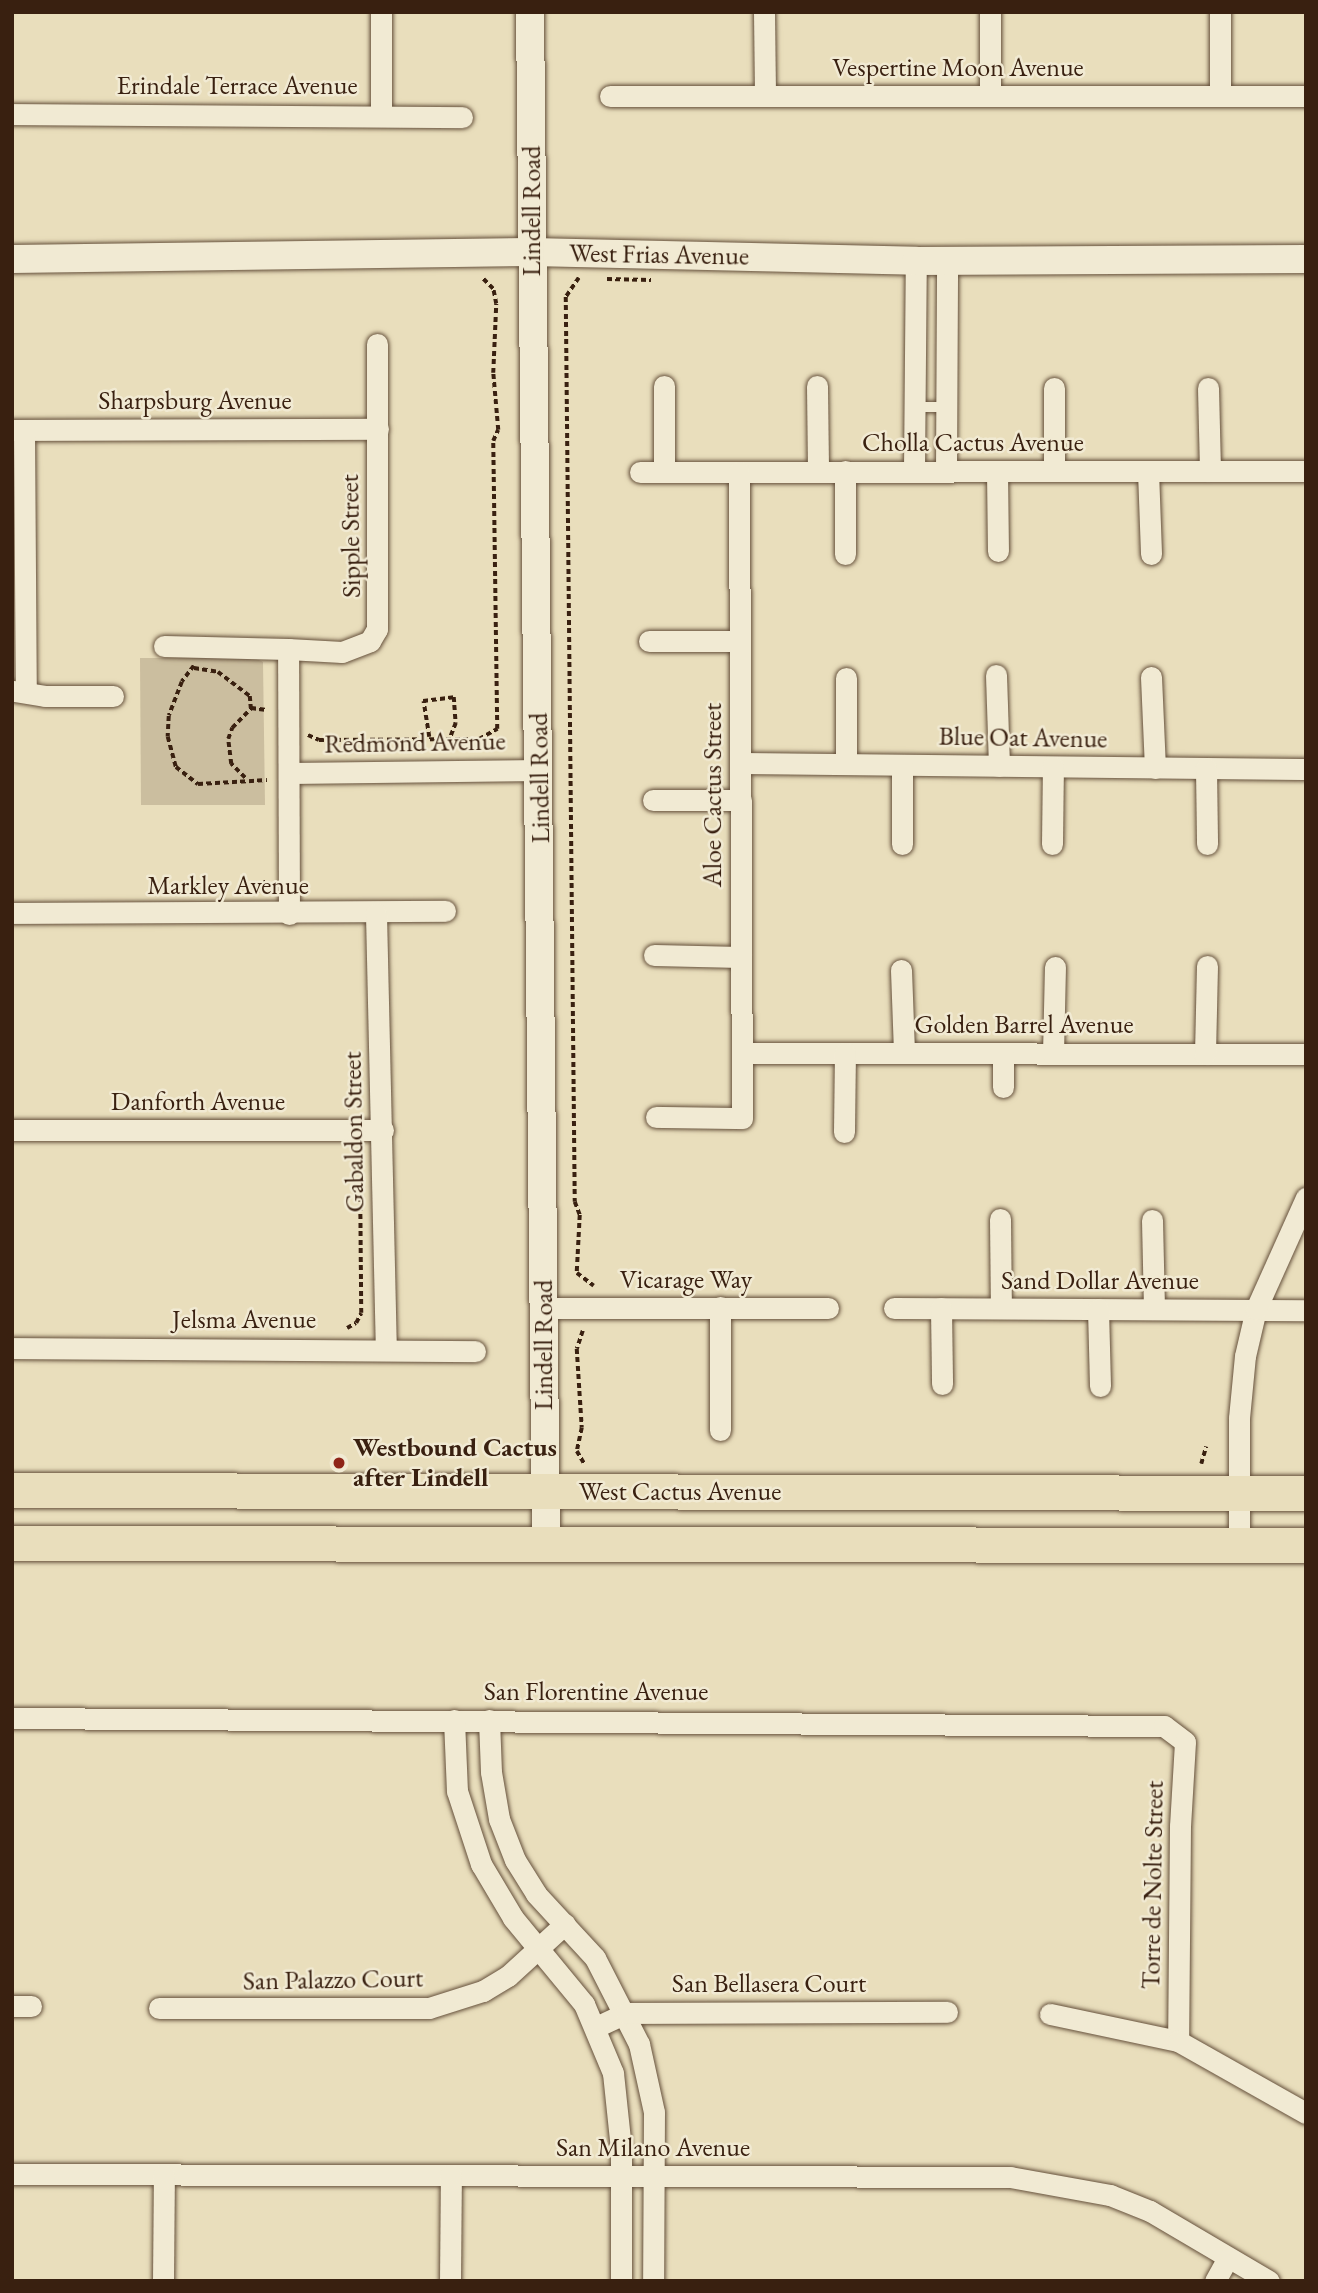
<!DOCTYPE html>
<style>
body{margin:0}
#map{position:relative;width:1318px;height:2293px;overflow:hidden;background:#e9debc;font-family:"EB Garamond",serif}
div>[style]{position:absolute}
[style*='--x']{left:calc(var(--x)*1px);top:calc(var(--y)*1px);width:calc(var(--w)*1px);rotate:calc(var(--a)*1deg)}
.green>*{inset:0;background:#cbbe9f}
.path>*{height:3.5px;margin-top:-1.75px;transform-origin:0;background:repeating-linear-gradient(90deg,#392010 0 5px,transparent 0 8.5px)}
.roads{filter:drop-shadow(0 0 2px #65503b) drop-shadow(0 0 2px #65503b)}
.service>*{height:10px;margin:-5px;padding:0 5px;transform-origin:5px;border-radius:5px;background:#f1ead3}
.minor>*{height:21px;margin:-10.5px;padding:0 10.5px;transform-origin:10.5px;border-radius:10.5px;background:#f1ead3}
.tertiary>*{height:28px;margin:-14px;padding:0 14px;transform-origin:14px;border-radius:14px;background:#f1ead3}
.primary>*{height:35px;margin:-17.5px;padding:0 17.5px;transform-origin:17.5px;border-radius:17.5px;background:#e9debc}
.dots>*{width:19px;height:19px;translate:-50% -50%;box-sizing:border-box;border:4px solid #f1ead3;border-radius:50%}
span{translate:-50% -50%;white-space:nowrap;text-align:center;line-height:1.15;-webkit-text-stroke:5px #f1ead3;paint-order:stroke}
.street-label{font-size:26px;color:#392010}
.poi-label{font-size:26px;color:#392010;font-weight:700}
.left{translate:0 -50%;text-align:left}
.frame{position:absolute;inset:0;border:14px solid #392010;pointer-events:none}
</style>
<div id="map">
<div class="green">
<i style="clip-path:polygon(140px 658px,255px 658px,263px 662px,265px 805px,141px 805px)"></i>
</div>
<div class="path">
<i style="--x:579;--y:278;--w:23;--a:124"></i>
<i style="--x:566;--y:297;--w:905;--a:89.43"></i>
<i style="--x:575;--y:1202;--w:14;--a:69"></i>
<i style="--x:580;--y:1215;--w:58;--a:93"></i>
<i style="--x:577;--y:1273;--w:21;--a:37"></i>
<i style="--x:607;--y:279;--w:44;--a:1.3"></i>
<i style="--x:194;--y:666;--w:20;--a:127"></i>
<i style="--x:182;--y:682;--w:36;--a:111"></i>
<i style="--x:169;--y:716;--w:21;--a:93"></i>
<i style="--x:168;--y:737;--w:31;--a:75"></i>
<i style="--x:176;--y:767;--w:28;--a:38"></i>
<i style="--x:198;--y:784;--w:69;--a:-3.3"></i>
<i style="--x:194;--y:668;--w:24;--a:9"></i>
<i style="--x:218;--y:672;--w:40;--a:37"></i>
<i style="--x:250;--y:696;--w:12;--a:85"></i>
<i style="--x:251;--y:708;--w:16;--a:7"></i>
<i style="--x:308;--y:735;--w:12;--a:24"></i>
<i style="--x:319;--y:740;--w:160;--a:-0.4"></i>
<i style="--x:479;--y:739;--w:21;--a:-29"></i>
<i style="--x:497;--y:729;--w:288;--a:-90.8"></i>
<i style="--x:493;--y:441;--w:12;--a:-66"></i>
<i style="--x:498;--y:430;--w:57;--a:-95"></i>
<i style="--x:493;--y:373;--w:69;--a:-87.5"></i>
<i style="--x:496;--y:304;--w:15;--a:-101"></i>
<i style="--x:493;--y:289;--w:16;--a:-135"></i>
<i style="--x:429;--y:737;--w:36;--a:-99"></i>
<i style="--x:423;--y:701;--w:31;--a:-7"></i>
<i style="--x:454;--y:697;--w:26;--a:86"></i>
<i style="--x:456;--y:723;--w:14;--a:111"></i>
<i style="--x:245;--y:778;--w:20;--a:-135"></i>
<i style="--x:231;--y:764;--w:25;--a:-97"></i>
<i style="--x:228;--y:739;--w:12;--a:-70"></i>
<i style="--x:232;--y:728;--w:28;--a:-46"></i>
<i style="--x:257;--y:892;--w:16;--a:-52"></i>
<i style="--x:347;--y:1109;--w:20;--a:-53"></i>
<i style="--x:347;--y:1328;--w:10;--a:-29"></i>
<i style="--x:356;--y:1323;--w:11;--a:-63"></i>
<i style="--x:361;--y:1313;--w:114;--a:-90.5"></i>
<i style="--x:583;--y:1331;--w:19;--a:108"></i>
<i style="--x:577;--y:1349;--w:79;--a:86.4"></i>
<i style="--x:582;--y:1428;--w:24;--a:102"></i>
<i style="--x:577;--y:1451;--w:14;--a:60"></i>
<i style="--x:1201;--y:1464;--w:18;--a:-74"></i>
</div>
<div class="roads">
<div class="service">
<i style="--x:916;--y:407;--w:31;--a:0"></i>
</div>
<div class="minor">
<i style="--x:381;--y:12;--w:102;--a:90"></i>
<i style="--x:764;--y:12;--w:84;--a:89.3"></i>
<i style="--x:1220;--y:12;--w:84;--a:90"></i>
<i style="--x:610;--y:96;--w:696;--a:0"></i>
<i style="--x:990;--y:96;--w:84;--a:-90"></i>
<i style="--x:12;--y:114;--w:450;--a:0.4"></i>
<i style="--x:664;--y:386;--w:86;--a:90"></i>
<i style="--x:817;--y:386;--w:85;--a:89.3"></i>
<i style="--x:1054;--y:388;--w:83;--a:90"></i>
<i style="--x:1208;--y:388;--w:83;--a:88.6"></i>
<i style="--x:12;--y:430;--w:366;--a:-0.2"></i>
<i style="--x:24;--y:430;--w:261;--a:89.6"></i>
<i style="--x:914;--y:470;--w:209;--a:-89.5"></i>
<i style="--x:946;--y:470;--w:209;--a:-89.7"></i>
<i style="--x:997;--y:471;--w:80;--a:89.3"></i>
<i style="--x:1148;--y:471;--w:83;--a:87.9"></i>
<i style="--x:640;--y:472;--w:666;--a:-0.09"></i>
<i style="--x:845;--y:554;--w:83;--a:-90"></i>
<i style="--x:649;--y:641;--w:91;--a:0"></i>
<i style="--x:164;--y:646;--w:124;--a:1.4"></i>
<i style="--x:996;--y:675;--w:91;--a:88.1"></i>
<i style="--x:1151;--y:677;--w:91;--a:87.5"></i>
<i style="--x:14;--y:691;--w:31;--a:9"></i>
<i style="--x:45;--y:696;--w:68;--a:0"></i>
<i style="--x:741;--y:763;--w:565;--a:0.61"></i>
<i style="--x:846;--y:764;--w:86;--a:-90"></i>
<i style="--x:1206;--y:768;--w:76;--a:89.2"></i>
<i style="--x:290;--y:773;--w:250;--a:-0.7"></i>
<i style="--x:653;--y:800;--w:88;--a:0"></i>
<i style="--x:902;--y:844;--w:79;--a:-90"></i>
<i style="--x:1052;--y:844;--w:77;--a:-89.3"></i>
<i style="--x:12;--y:913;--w:433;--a:-0.3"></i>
<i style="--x:289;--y:914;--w:265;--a:-90.2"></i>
<i style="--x:288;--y:649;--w:54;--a:3.2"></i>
<i style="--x:342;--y:652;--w:30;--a:-21"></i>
<i style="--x:370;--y:641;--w:14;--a:-60"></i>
<i style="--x:377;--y:629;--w:285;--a:-90"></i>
<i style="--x:376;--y:914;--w:436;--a:88.7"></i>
<i style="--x:654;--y:955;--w:87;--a:1.3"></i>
<i style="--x:901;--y:970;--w:83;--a:87.9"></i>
<i style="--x:742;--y:1053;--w:564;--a:0.1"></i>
<i style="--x:1053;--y:1054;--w:87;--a:-88.7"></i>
<i style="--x:1205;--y:1054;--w:88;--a:-88.7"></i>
<i style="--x:1003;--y:1087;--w:33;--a:-90"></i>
<i style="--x:656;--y:1117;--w:86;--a:0.7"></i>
<i style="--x:742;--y:1118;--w:646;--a:-90.27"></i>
<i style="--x:12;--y:1130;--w:371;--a:0"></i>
<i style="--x:844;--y:1132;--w:79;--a:-89.3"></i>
<i style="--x:1000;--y:1219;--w:89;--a:89.4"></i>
<i style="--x:1152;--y:1220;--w:89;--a:88.7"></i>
<i style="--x:544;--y:1308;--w:284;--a:0"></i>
<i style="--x:894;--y:1308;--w:412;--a:0.3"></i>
<i style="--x:941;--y:1308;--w:76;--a:89.2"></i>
<i style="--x:1098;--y:1309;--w:77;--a:88.5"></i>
<i style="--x:12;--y:1348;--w:463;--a:0.4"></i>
<i style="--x:720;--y:1430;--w:123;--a:-90"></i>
<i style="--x:1239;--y:1545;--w:127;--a:-90"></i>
<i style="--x:1239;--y:1418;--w:62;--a:-84.5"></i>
<i style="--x:1245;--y:1356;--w:48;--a:-76.8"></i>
<i style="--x:1256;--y:1309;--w:122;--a:-65.8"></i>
<i style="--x:12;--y:1718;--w:1152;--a:0.4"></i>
<i style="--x:1164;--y:1726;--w:26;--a:37"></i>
<i style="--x:1185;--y:1742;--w:84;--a:93.4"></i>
<i style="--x:1180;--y:1826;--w:215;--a:90.5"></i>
<i style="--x:454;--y:1720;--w:71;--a:87.6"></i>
<i style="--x:457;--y:1791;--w:77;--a:71.8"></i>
<i style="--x:481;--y:1864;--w:63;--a:59.3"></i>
<i style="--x:513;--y:1918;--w:112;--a:50.5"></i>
<i style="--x:584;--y:2004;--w:75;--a:67.2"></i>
<i style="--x:613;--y:2073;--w:76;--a:84"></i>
<i style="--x:621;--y:2149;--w:132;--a:90"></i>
<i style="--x:489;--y:1720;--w:52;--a:87.8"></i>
<i style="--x:491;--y:1772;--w:48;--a:80.3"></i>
<i style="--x:499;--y:1819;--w:44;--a:68.7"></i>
<i style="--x:515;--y:1860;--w:40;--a:58"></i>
<i style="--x:536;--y:1894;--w:87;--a:47.3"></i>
<i style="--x:595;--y:1958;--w:97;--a:62.9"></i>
<i style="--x:639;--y:2044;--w:70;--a:77.6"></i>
<i style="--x:654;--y:2112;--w:169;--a:90.3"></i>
<i style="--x:12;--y:2006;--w:19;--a:0"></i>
<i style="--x:159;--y:2008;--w:270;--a:0"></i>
<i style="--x:429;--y:2008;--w:57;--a:-17.5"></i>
<i style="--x:483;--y:1991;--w:29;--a:-31"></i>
<i style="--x:508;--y:1976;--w:77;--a:-42.4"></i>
<i style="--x:1050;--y:2014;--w:131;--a:11.9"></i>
<i style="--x:1178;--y:2041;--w:147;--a:29.4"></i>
<i style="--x:596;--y:2027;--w:33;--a:-25"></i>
<i style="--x:626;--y:2013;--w:321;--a:-0.2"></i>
<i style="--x:12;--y:2174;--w:998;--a:0.17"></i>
<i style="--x:1010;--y:2177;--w:102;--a:10.2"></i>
<i style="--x:1110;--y:2195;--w:43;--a:21.8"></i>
<i style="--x:1150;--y:2211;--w:138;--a:30.5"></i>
<i style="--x:163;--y:2281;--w:106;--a:-89.5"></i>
<i style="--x:450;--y:2281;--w:106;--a:-89.5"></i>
<i style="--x:1215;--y:2281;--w:26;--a:-61"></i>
</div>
<div class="tertiary">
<i style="--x:530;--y:12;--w:1532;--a:89.4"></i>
<i style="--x:12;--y:259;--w:520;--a:-0.77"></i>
<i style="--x:532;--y:252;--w:384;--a:1.3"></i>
<i style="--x:916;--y:261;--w:390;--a:-0.3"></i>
</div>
<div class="primary">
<i style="--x:12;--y:1490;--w:1294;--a:0.13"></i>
<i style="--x:12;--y:1543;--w:1294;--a:0.09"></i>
</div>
</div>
<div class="dots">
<i style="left:339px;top:1463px;background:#8f2418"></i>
</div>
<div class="street-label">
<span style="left:958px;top:68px">Vespertine Moon Avenue</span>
<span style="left:237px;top:86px">Erindale Terrace Avenue</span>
<span style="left:532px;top:211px;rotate:-90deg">Lindell Road</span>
<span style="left:659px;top:255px;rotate:1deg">West Frias Avenue</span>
<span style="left:195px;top:401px">Sharpsburg Avenue</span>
<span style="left:973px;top:443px">Cholla Cactus Avenue</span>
<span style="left:351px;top:536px;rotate:-91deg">Sipple Street</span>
<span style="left:1023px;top:738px;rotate:1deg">Blue Oat Avenue</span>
<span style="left:415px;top:743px;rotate:-1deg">Redmond Avenue</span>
<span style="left:540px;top:778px;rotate:-91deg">Lindell Road</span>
<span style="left:713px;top:795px;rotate:-90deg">Aloe Cactus Street</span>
<span style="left:228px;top:886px">Markley Avenue</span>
<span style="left:1024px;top:1025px">Golden Barrel Avenue</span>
<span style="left:198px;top:1102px">Danforth Avenue</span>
<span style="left:354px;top:1132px;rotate:-91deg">Gabaldon Street</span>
<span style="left:686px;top:1280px">Vicarage Way</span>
<span style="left:1100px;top:1281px">Sand Dollar Avenue</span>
<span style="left:244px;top:1320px">Jelsma Avenue</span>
<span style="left:544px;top:1345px;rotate:-90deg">Lindell Road</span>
<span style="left:680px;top:1492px">West Cactus Avenue</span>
<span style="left:596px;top:1692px">San Florentine Avenue</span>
<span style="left:1153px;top:1885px;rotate:-89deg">Torre de Nolte Street</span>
<span style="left:333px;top:1980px;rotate:-1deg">San Palazzo Court</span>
<span style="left:769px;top:1984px">San Bellasera Court</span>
<span style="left:653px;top:2148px">San Milano Avenue</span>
</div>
<div class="poi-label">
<span class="left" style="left:353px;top:1463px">Westbound Cactus<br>after Lindell</span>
</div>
<div class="frame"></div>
</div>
